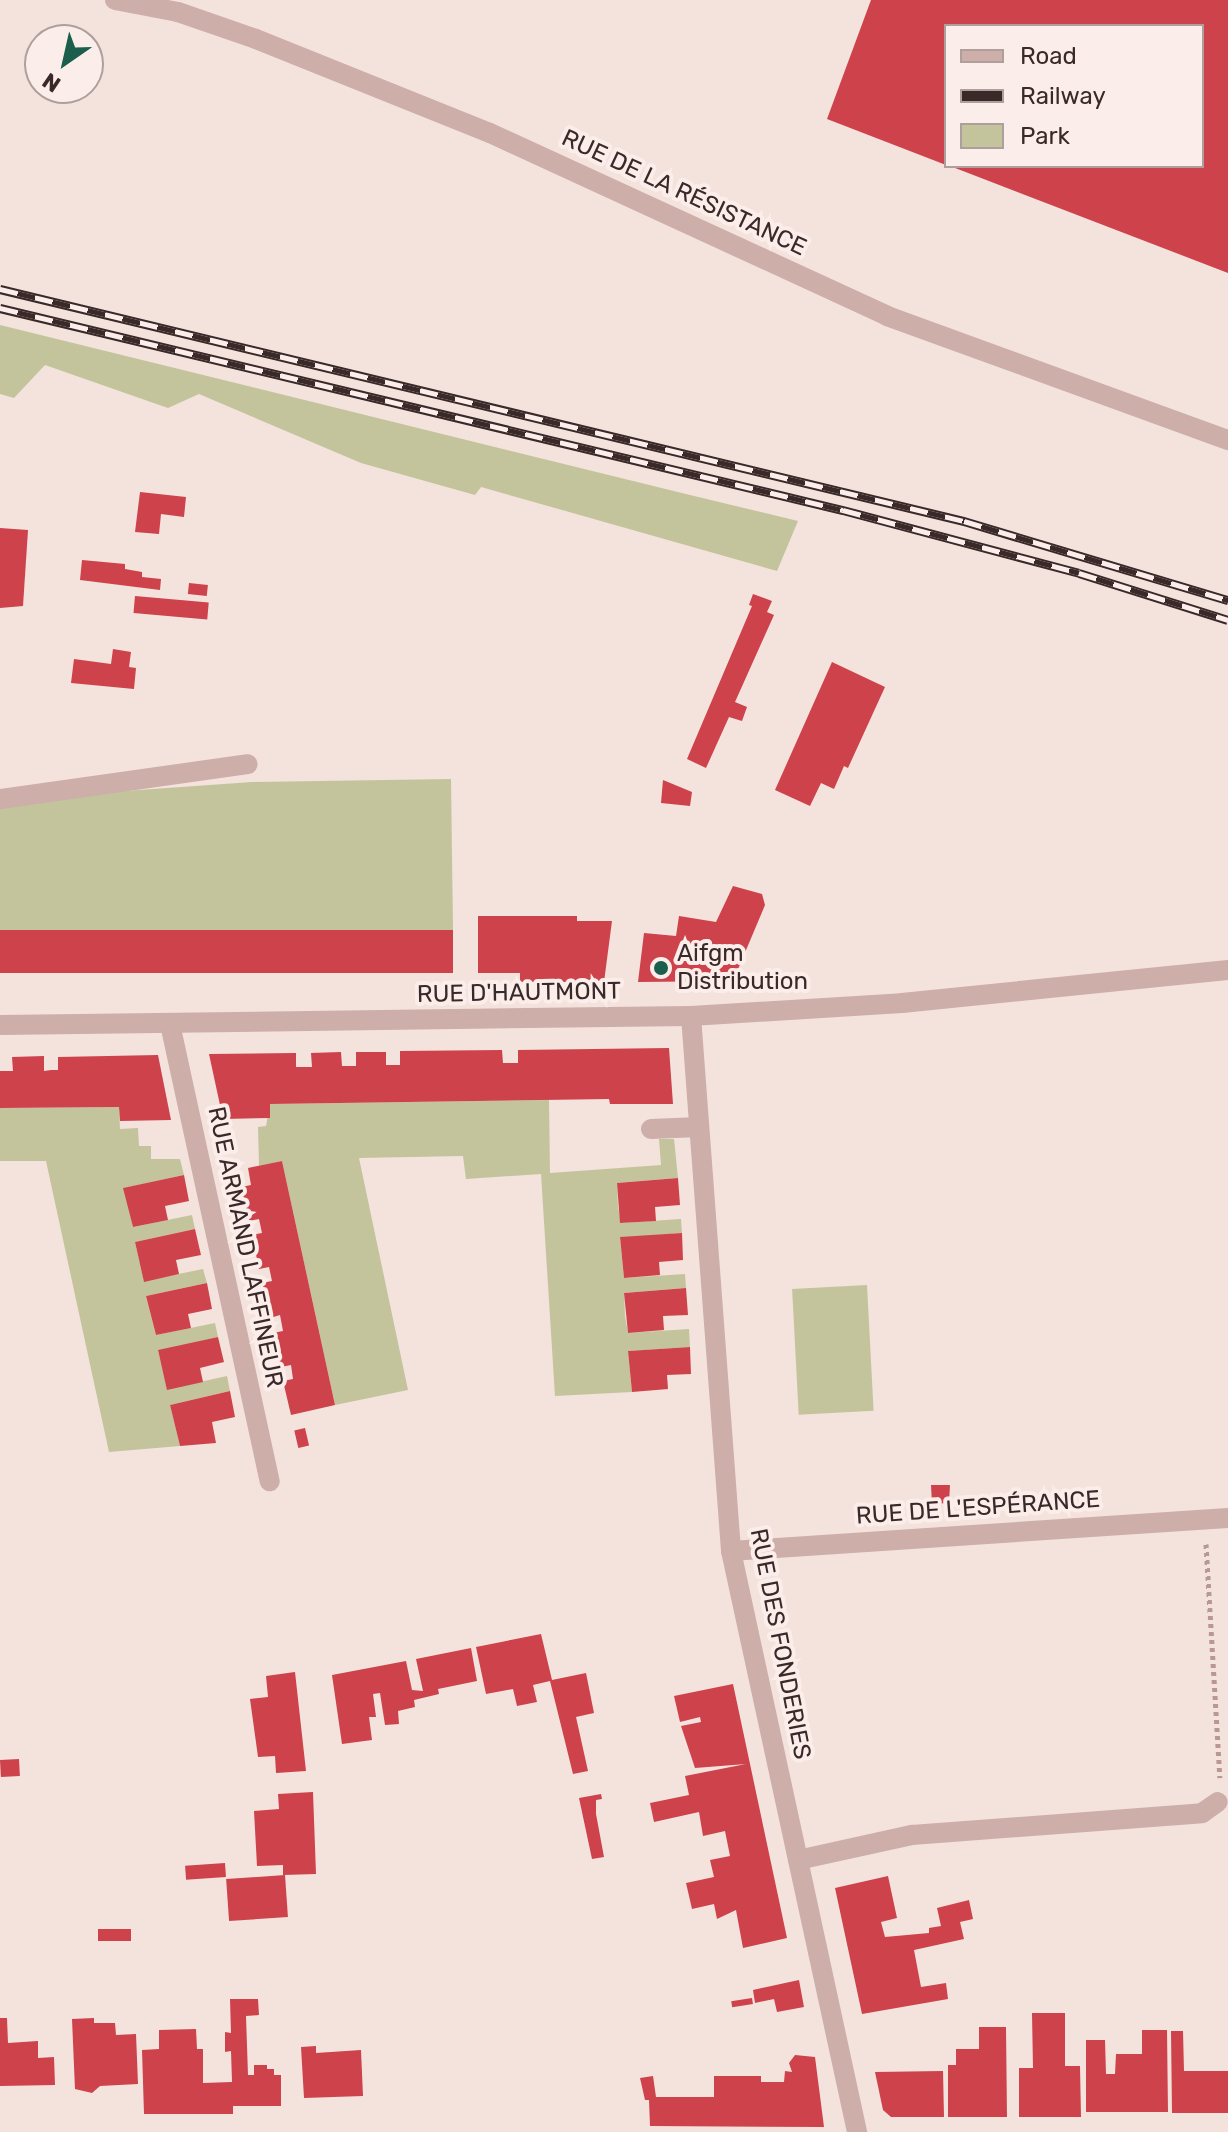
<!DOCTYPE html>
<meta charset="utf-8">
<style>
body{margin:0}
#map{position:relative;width:1228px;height:2132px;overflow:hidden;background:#f4e2dd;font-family:Rubik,sans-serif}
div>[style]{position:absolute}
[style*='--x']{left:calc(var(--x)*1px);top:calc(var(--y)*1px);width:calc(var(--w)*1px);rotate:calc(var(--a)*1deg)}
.green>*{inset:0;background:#c3c49c;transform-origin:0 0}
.building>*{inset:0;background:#cd424b;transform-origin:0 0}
.path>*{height:5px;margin-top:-2.5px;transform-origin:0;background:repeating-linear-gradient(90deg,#b99792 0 4px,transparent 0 8px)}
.minor>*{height:20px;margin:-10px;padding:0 10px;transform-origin:10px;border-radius:10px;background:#cdaea8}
.rail>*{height:9px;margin-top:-4.5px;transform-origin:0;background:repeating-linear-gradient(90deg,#fbeeea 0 18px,#3a2929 0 36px);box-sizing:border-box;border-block:2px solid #3a2929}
.dots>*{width:22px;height:22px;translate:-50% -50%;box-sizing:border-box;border:4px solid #fbeeea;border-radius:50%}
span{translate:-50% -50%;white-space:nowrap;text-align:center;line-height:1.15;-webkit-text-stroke:8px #fbeeea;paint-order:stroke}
.street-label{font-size:24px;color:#3a2929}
.poi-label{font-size:24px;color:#3a2929}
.left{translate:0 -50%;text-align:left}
.legend{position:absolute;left:944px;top:24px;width:260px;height:144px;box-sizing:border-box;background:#fbeeea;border:2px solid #ae9f9d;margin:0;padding:10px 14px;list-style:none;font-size:24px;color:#3a2929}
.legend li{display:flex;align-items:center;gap:16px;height:40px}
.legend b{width:40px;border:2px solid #ae9f9d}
.north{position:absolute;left:24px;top:24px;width:80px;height:80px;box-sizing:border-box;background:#fbeeea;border:2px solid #ae9f9d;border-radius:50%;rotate:214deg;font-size:22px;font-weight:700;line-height:32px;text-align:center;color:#3a2929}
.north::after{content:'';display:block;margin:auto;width:28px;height:36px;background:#1b5e4e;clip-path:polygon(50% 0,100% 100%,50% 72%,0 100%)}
</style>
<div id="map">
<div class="green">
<i style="clip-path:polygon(0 325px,690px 495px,798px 521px,777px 571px,481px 487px,475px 495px,361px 463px,199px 394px,168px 408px,45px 365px,14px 398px,0 394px)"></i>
<i style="clip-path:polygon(451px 779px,453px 930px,0 934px,0 803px,39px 797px,252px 782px)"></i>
<i style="clip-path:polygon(549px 1100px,550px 1173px,661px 1165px,659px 1139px,674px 1139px,678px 1178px,617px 1183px,618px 1206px,621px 1223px,681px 1219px,682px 1233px,620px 1238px,624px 1278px,685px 1274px,686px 1288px,624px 1293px,625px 1316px,628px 1333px,689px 1329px,690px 1347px,628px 1351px,632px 1392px,555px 1396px,541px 1174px,466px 1179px,463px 1156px,359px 1158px,408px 1390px,335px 1405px,282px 1161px,259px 1166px,258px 1127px,266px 1126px,270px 1104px)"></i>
<i style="clip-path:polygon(119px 1107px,120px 1129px,138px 1128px,139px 1146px,151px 1146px,151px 1159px,180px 1159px,184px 1175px,124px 1188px,133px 1227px,192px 1215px,195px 1229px,135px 1242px,144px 1281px,203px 1269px,207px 1283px,146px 1296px,156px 1335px,215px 1323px,218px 1337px,158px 1351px,168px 1389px,227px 1376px,230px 1391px,170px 1405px,180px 1446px,109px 1452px,46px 1161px,0 1161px,0 1108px)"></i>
<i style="left:867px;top:1285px;width:126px;height:75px;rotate:87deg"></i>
</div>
<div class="building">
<i style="clip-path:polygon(871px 0,1228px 0,1228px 273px,950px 166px,1202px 166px,1202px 26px,946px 26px,946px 165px,827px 119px)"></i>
<i style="clip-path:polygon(140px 492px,186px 497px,184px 517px,161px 514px,159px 534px,135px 532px)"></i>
<i style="clip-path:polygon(0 528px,28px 530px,23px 606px,0 608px)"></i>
<i style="clip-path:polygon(82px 560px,125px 564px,125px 569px,142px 572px,142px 577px,161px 579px,160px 590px,80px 580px)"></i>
<i style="left:189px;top:583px;width:19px;height:11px;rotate:6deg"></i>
<i style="clip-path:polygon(753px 594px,772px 601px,767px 612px,774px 615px,735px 702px,747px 707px,742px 721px,729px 717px,706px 768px,687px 759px,752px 606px,749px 605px)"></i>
<i style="left:135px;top:596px;width:74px;height:17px;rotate:5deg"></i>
<i style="clip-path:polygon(113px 649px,131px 652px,129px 667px,136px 668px,134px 689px,71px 683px,74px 659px,111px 664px)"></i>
<i style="clip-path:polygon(832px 662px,885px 687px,848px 768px,844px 766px,834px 789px,821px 783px,810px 806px,775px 790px)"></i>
<i style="clip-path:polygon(663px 780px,692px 792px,690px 806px,661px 803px)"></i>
<i style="clip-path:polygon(733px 886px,762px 894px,765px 905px,733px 981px,638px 982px,644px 933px,676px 936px,679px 916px,716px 922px)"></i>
<i style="clip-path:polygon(478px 916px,577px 916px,577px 921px,612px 921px,604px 982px,520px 982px,520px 973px,478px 973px)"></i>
<i style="left:453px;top:930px;width:43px;height:453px;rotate:90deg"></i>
<i style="clip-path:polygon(669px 1048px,673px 1104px,610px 1104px,609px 1099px,270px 1104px,270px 1118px,223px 1119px,209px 1054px,296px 1053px,296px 1067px,312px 1067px,311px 1053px,341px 1052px,342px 1066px,356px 1066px,356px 1052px,386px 1052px,386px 1065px,400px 1065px,400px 1051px,502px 1050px,503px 1063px,518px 1063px,518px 1050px)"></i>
<i style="clip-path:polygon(158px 1055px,171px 1120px,120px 1121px,119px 1107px,0 1108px,0 1071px,13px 1071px,12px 1057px,44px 1056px,44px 1071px,51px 1070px,58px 1070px,58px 1057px)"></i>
<i style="clip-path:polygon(282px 1161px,335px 1405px,291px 1415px,283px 1381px,293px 1379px,291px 1365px,281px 1367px,273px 1333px,283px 1331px,280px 1315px,270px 1318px,262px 1283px,272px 1281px,269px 1267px,259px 1269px,252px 1235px,262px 1233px,259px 1219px,249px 1221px,241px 1187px,251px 1185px,248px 1168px)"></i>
<i style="clip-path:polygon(184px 1175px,189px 1201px,165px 1206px,168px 1220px,133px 1227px,123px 1188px)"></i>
<i style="clip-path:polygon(678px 1178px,680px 1205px,655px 1207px,656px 1221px,620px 1223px,617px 1183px)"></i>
<i style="clip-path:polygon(195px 1229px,201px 1255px,176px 1260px,179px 1274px,144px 1282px,135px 1242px)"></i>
<i style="clip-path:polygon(682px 1233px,683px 1260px,659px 1262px,660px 1275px,624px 1278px,620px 1237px)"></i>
<i style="clip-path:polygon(207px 1283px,212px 1309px,188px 1314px,191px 1328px,156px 1335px,146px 1296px)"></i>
<i style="clip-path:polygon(686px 1288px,688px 1315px,663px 1316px,664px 1330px,628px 1333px,624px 1293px)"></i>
<i style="clip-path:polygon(218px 1337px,224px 1362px,200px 1368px,203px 1382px,167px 1390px,158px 1350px)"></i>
<i style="clip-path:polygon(690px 1347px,691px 1374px,667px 1375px,668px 1389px,632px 1392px,628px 1351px)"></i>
<i style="clip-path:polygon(230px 1391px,235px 1417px,212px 1422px,216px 1443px,180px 1446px,170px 1405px)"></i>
<i style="left:305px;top:1428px;width:18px;height:11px;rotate:77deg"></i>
<i style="clip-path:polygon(931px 1485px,950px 1485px,949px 1503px,932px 1504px)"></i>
<i style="clip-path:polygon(541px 1634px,552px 1680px,586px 1673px,594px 1713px,576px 1717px,588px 1771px,573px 1774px,550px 1681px,533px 1685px,537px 1702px,517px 1706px,513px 1689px,486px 1694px,476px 1647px)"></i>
<i style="clip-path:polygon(471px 1648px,477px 1681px,438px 1689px,439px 1694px,414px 1700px,415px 1707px,398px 1711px,399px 1724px,385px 1725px,380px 1693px,373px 1694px,376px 1717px,369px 1717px,372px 1740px,342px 1744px,332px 1675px,406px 1661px,412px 1690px,423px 1691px,416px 1659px)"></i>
<i style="clip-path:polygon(295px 1672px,306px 1771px,276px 1773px,275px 1756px,258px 1757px,250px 1699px,268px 1697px,266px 1676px)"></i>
<i style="clip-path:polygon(733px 1684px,787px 1938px,743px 1948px,736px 1910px,717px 1919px,714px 1904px,692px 1909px,686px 1883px,714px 1877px,710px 1860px,730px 1856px,725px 1831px,703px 1836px,699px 1812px,654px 1822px,650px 1803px,689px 1795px,685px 1776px,746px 1764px,695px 1768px,681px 1726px,701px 1722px,700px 1717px,680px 1722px,674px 1696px)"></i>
<i style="left:19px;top:1759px;width:17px;height:19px;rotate:87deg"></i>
<i style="clip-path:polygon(313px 1792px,316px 1874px,283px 1875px,283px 1865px,257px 1866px,254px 1811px,279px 1809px,278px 1794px)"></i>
<i style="clip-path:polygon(601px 1794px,602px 1799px,596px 1800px,596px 1814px,604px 1857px,592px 1859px,579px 1798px)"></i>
<i style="left:225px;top:1863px;width:14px;height:40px;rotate:86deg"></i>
<i style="left:285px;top:1875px;width:42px;height:59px;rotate:86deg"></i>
<i style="clip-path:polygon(888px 1876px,897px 1918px,881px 1922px,885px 1937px,929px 1933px,929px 1928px,941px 1926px,937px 1908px,969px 1900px,973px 1919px,960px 1922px,964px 1939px,914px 1950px,921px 1987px,946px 1983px,948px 1999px,862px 2014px,835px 1888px)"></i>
<i style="left:131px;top:1929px;width:12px;height:33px;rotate:90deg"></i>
<i style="clip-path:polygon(799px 1980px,804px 2007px,777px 2012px,774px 1999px,755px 2003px,753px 1990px)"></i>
<i style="left:752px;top:1998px;width:6px;height:21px;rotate:81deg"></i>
<i style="clip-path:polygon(230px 1999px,258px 1999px,259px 2015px,246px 2016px,248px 2075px,254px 2075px,254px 2065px,267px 2065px,267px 2069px,274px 2069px,274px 2075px,281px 2075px,281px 2106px,233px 2106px,233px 2114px,144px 2114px,142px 2050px,159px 2049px,159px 2030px,196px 2029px,197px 2049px,203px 2049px,203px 2083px,232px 2082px,231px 2051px,225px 2052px,225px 2032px,231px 2033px)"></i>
<i style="clip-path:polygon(1032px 2013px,1065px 2013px,1065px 2066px,1080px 2066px,1081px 2117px,1019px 2117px,1019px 2068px,1033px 2068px)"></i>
<i style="clip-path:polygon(0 2018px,7px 2018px,8px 2043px,38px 2041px,38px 2058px,54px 2057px,55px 2085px,0 2086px)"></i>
<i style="clip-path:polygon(94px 2018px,94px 2023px,115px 2023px,116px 2035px,136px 2034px,138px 2084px,100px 2086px,92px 2093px,75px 2089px,72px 2019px)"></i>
<i style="clip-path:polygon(979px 2027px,1006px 2027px,1007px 2117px,948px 2117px,948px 2065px,956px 2065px,956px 2049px,979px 2049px)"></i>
<i style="clip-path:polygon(1142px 2030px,1167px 2030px,1168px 2112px,1086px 2112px,1086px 2040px,1105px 2040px,1106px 2074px,1115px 2074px,1116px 2054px,1142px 2054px)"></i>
<i style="clip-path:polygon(1171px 2031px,1183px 2031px,1184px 2071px,1228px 2071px,1228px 2113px,1172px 2113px)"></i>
<i style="clip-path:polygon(316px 2046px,316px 2053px,361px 2050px,363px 2096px,304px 2098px,301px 2047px)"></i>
<i style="clip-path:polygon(795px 2055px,815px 2057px,824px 2127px,650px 2126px,649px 2100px,645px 2100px,640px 2078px,653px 2076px,656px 2097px,714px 2097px,714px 2076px,761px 2076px,761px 2082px,784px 2082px,785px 2071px,792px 2072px,789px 2063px)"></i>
<i style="clip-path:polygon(943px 2071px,944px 2117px,891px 2117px,883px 2110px,875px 2072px)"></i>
</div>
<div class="path">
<i style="--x:1206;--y:1544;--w:234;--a:86.6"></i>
</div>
<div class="minor">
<i style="--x:115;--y:0;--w:64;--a:10.8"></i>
<i style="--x:178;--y:12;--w:83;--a:19.1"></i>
<i style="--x:256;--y:39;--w:252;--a:21.9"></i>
<i style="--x:490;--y:133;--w:437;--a:24.7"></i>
<i style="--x:887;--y:316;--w:363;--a:20"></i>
<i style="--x:0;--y:799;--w:250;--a:-8"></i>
<i style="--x:691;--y:1016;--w:536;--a:85.72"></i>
<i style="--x:731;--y:1551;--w:595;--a:77.76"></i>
<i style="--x:170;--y:1024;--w:468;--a:77.7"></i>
<i style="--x:0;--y:1025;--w:691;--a:-0.75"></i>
<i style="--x:691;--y:1016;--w:211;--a:-3.5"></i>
<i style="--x:902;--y:1003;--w:328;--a:-5.8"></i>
<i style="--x:651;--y:1129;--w:48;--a:-2.4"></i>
<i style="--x:731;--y:1551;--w:498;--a:-3.8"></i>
<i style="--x:798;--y:1860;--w:117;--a:-12.4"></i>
<i style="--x:912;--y:1835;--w:291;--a:-4.3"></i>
<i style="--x:1202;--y:1813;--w:19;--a:-35"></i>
</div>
<div class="rail">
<i style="--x:0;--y:289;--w:992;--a:13.53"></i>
<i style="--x:964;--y:521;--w:276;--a:16.7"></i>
<i style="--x:0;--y:308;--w:867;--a:13.48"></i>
<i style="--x:843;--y:510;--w:244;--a:14.9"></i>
<i style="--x:1079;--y:573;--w:156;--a:17.5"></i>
</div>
<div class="dots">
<i style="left:661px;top:968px;background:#1b5e4e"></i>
</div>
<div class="street-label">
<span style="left:684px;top:193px;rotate:25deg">RUE DE LA RÉSISTANCE</span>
<span style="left:519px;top:993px;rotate:-1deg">RUE D'HAUTMONT</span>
<span style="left:245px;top:1247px;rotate:78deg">RUE ARMAND LAFFINEUR</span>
<span style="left:978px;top:1508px;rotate:-4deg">RUE DE L'ESPÉRANCE</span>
<span style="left:780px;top:1644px;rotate:79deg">RUE DES FONDERIES</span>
</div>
<div class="poi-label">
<span class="left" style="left:677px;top:968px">Aifgm<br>Distribution</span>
</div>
<ul class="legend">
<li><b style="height:10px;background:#cdaea8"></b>Road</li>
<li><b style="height:10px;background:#3a2929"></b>Railway</li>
<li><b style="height:22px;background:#c3c49c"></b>Park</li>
</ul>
<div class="north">N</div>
</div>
